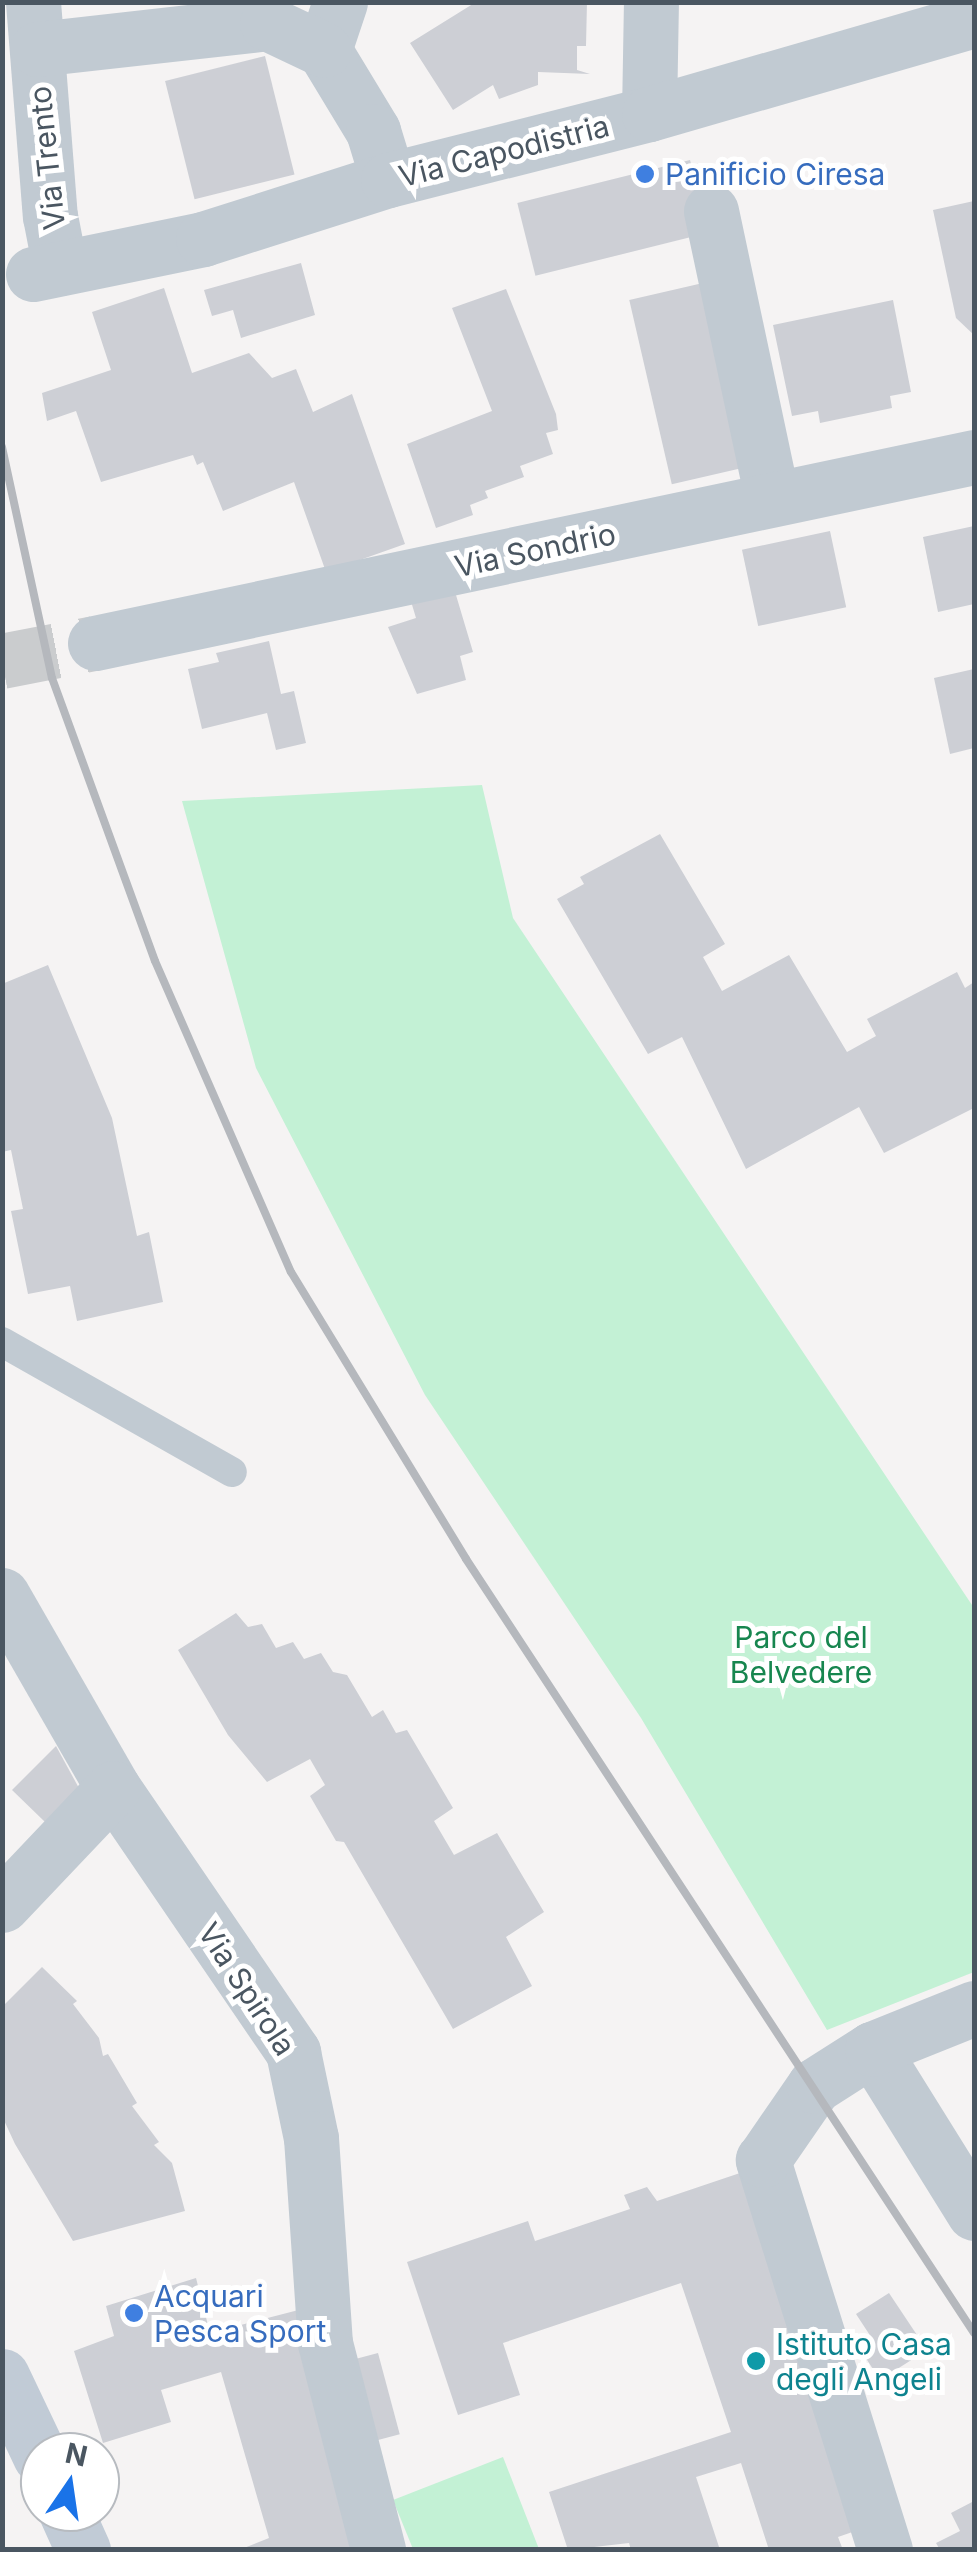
<!DOCTYPE html>
<style>
body{margin:0}
#map{position:relative;width:977px;height:2552px;overflow:hidden;background:#f5f3f3;font-family:Inter,sans-serif}
div>[style]{position:absolute}
[style*='--x']{left:calc(var(--x)*1px);top:calc(var(--y)*1px);width:calc(var(--w)*1px);rotate:calc(var(--a)*1deg)}
.green>*{inset:0;background:#c3f1d5}
.building>*{inset:0;background:#cdcfd5;transform-origin:0 0}
.street-tunnel>*{height:55px;margin-top:-27.5px;transform-origin:0;background:repeating-linear-gradient(90deg,#caccce 0 55px,transparent 0 83px)}
.lane>*{height:30px;margin:-15px;padding:0 15px;transform-origin:15px;border-radius:15px;background:#c1cad2}
.street>*{height:55px;margin:-27.5px;padding:0 27.5px;transform-origin:27.5px;border-radius:27.5px;background:#c1cad2}
.secondary>*{height:55px;margin:-27.5px;padding:0 27.5px;transform-origin:27.5px;border-radius:27.5px;background:#c1cbd6}
.rail>*{height:8px;margin:-4px;padding:0 4px;transform-origin:4px;border-radius:4px;background:#b5b8bd}
.dots>*{width:28px;height:28px;translate:-50% -50%;box-sizing:border-box;border:5px solid #fff;border-radius:50%}
span{translate:-50% -50%;white-space:nowrap;text-align:center;line-height:1.15;-webkit-text-stroke:10px #fff;paint-order:stroke}
.street-label{font-size:30px;color:#4a5661}
.shop-label{font-size:30px;color:#366cbe}
.left{translate:0 -50%;text-align:left}
.park-label{font-size:30px;color:#17864f}
.culture-label{font-size:30px;color:#0d838f}
.frame{position:absolute;inset:0;border:5px solid #4a5661;pointer-events:none}
.north{position:absolute;left:20px;top:2432px;width:100px;height:100px;box-sizing:border-box;background:#fff;border:2px solid #b7bbc0;border-radius:50%;rotate:13deg;font-size:28px;font-weight:700;line-height:40px;text-align:center;color:#4a5661}
.north::after{content:'';display:block;margin:auto;width:35px;height:45px;background:#1a73e8;clip-path:polygon(50% 0,100% 100%,50% 72%,0 100%)}
</style>
<div id="map">
<div class="green">
<i style="clip-path:polygon(482px 785px,513px 918px,974px 1608px,974px 1972px,827px 2030px,641px 1718px,425px 1395px,256px 1068px,182px 801px)"></i>
<i style="clip-path:polygon(503px 2457px,539px 2549px,413px 2549px,393px 2500px)"></i>
</div>
<div class="building">
<i style="clip-path:polygon(476px 2px,587px 2px,586px 46px,577px 46px,577px 70px,590px 74px,538px 72px,538px 85px,499px 99px,493px 85px,453px 110px,410px 43px)"></i>
<i style="left:265px;top:56px;width:122px;height:103px;rotate:76deg"></i>
<i style="left:690px;top:160px;width:75px;height:178px;rotate:76deg"></i>
<i style="clip-path:polygon(974px 201px,974px 335px,956px 318px,933px 210px)"></i>
<i style="clip-path:polygon(301px 263px,315px 315px,241px 338px,233px 310px,212px 316px,204px 290px)"></i>
<i style="left:716px;top:280px;width:189px;height:89px;rotate:77deg"></i>
<i style="clip-path:polygon(164px 288px,192px 373px,249px 353px,272px 378px,296px 369px,313px 412px,352px 394px,405px 544px,326px 572px,294px 482px,223px 511px,203px 462px,197px 465px,193px 455px,101px 482px,76px 411px,47px 421px,42px 393px,111px 370px,92px 312px)"></i>
<i style="clip-path:polygon(506px 289px,556px 414px,558px 430px,546px 433px,553px 454px,520px 466px,524px 477px,485px 491px,488px 498px,470px 505px,473px 515px,436px 528px,407px 444px,492px 411px,452px 308px)"></i>
<i style="clip-path:polygon(893px 300px,911px 392px,890px 396px,892px 408px,820px 423px,818px 411px,792px 416px,773px 325px)"></i>
<i style="clip-path:polygon(974px 526px,974px 604px,938px 612px,923px 537px)"></i>
<i style="left:830px;top:531px;width:78px;height:90px;rotate:78deg"></i>
<i style="clip-path:polygon(453px 585px,473px 652px,460px 656px,466px 680px,417px 694px,388px 627px,416px 618px,410px 598px)"></i>
<i style="clip-path:polygon(269px 641px,281px 694px,294px 691px,306px 743px,276px 750px,267px 713px,202px 729px,188px 669px,219px 662px,216px 653px)"></i>
<i style="clip-path:polygon(974px 669px,974px 748px,950px 754px,934px 678px)"></i>
<i style="clip-path:polygon(660px 834px,725px 944px,703px 957px,722px 991px,789px 955px,847px 1052px,876px 1036px,867px 1019px,957px 972px,965px 988px,974px 982px,974px 1108px,884px 1153px,859px 1107px,746px 1169px,682px 1037px,648px 1054px,557px 899px,584px 884px,580px 877px)"></i>
<i style="clip-path:polygon(48px 965px,112px 1118px,137px 1236px,149px 1232px,163px 1302px,77px 1321px,70px 1286px,28px 1294px,11px 1211px,23px 1209px,11px 1150px,2px 1152px,2px 984px)"></i>
<i style="clip-path:polygon(236px 1613px,248px 1627px,262px 1624px,276px 1648px,293px 1642px,304px 1659px,321px 1653px,333px 1672px,347px 1675px,372px 1717px,383px 1710px,396px 1733px,407px 1730px,453px 1808px,434px 1821px,454px 1855px,497px 1833px,544px 1912px,506px 1937px,532px 1986px,453px 2029px,344px 1842px,336px 1841px,310px 1796px,325px 1785px,310px 1759px,267px 1782px,228px 1735px,178px 1650px)"></i>
<i style="clip-path:polygon(56px 1746px,80px 1790px,45px 1822px,12px 1790px)"></i>
<i style="clip-path:polygon(42px 1967px,77px 2001px,73px 2004px,99px 2038px,103px 2056px,108px 2054px,137px 2103px,132px 2106px,159px 2142px,154px 2145px,172px 2163px,185px 2211px,73px 2241px,15px 2144px,2px 2116px,2px 2007px)"></i>
<i style="clip-path:polygon(740px 2173px,861px 2529px,838px 2537px,843px 2550px,769px 2550px,741px 2463px,696px 2477px,720px 2550px,631px 2550px,629px 2543px,568px 2550px,549px 2492px,731px 2432px,681px 2283px,503px 2343px,520px 2395px,458px 2415px,407px 2262px,528px 2221px,535px 2241px,630px 2209px,624px 2195px,647px 2187px,657px 2201px)"></i>
<i style="clip-path:polygon(196px 2278px,210px 2333px,314px 2306px,372px 2550px,239px 2550px,269px 2538px,221px 2372px,161px 2390px,171px 2422px,103px 2443px,74px 2351px,114px 2336px,106px 2306px)"></i>
<i style="clip-path:polygon(889px 2293px,927px 2350px,880px 2380px,860px 2349px,873px 2340px,856px 2314px)"></i>
<i style="left:378px;top:2353px;width:84px;height:40px;rotate:75deg"></i>
<i style="clip-path:polygon(974px 2501px,974px 2550px,940px 2550px,936px 2543px,960px 2531px,951px 2513px)"></i>
</div>
<div class="street-tunnel">
<i style="--x:2;--y:661;--w:95;--a:-11"></i>
</div>
<div class="lane">
<i style="--x:2;--y:1342;--w:264;--a:29.5"></i>
</div>
<div class="street">
<i style="--x:33;--y:2;--w:215;--a:85.5"></i>
<i style="--x:50;--y:216;--w:53;--a:79.1"></i>
<i style="--x:340;--y:2;--w:51;--a:108.4"></i>
<i style="--x:324;--y:50;--w:95;--a:58.8"></i>
<i style="--x:373;--y:131;--w:51;--a:73"></i>
<i style="--x:37;--y:49;--w:231;--a:-6.4"></i>
<i style="--x:267;--y:23;--w:63;--a:25.3"></i>
<i style="--x:649;--y:114;--w:112;--a:-89"></i>
<i style="--x:711;--y:211;--w:294;--a:78"></i>
<i style="--x:33;--y:274;--w:174;--a:-11.6"></i>
<i style="--x:203;--y:239;--w:194;--a:-17.7"></i>
<i style="--x:388;--y:180;--w:269;--a:-14.2"></i>
<i style="--x:649;--y:114;--w:338;--a:-16.1"></i>
<i style="--x:95;--y:643;--w:898;--a:-11.95"></i>
<i style="--x:2;--y:1595;--w:223;--a:60.1"></i>
<i style="--x:113;--y:1788;--w:320;--a:55.7"></i>
<i style="--x:293;--y:2052;--w:88;--a:78.2"></i>
<i style="--x:311;--y:2138;--w:205;--a:86.1"></i>
<i style="--x:325;--y:2343;--w:214;--a:75.6"></i>
<i style="--x:2;--y:1905;--w:161;--a:-46.5"></i>
<i style="--x:872;--y:2049;--w:193;--a:58.1"></i>
<i style="--x:885;--y:2550;--w:409;--a:-107.4"></i>
<i style="--x:763;--y:2160;--w:90;--a:-55.4"></i>
<i style="--x:814;--y:2086;--w:69;--a:-32.5"></i>
<i style="--x:872;--y:2049;--w:110;--a:-21.9"></i>
</div>
<div class="secondary">
<i style="--x:2;--y:2376;--w:89;--a:64.6"></i>
<i style="--x:66;--y:2512;--w:42;--a:65.9"></i>
</div>
<div class="rail">
<i style="--x:2;--y:447;--w:236;--a:77.8"></i>
<i style="--x:52;--y:678;--w:301;--a:70"></i>
<i style="--x:155;--y:961;--w:339;--a:66.4"></i>
<i style="--x:291;--y:1272;--w:336;--a:58.6"></i>
<i style="--x:466;--y:1559;--w:926;--a:56.72"></i>
</div>
<div class="dots">
<i style="left:645px;top:174px;background:#3f7fe0"></i>
<i style="left:134px;top:2313px;background:#3f7fe0"></i>
<i style="left:756px;top:2361px;background:#0f9aa8"></i>
</div>
<div class="street-label">
<span style="left:504px;top:151px;rotate:-14deg">Via Capodistria</span>
<span style="left:47px;top:158px;rotate:-96deg">Via Trento</span>
<span style="left:535px;top:550px;rotate:-12deg">Via Sondrio</span>
<span style="left:247px;top:1989px;rotate:57deg">Via Spirola</span>
</div>
<div class="shop-label">
<span class="left" style="left:665px;top:174px">Panificio Ciresa</span>
<span class="left" style="left:154px;top:2313px">Acquari<br>Pesca Sport</span>
</div>
<div class="park-label">
<span style="left:801px;top:1654px">Parco del<br>Belvedere</span>
</div>
<div class="culture-label">
<span class="left" style="left:776px;top:2361px">Istituto Casa<br>degli Angeli</span>
</div>
<div class="frame"></div>
<div class="north">N</div>
</div>
